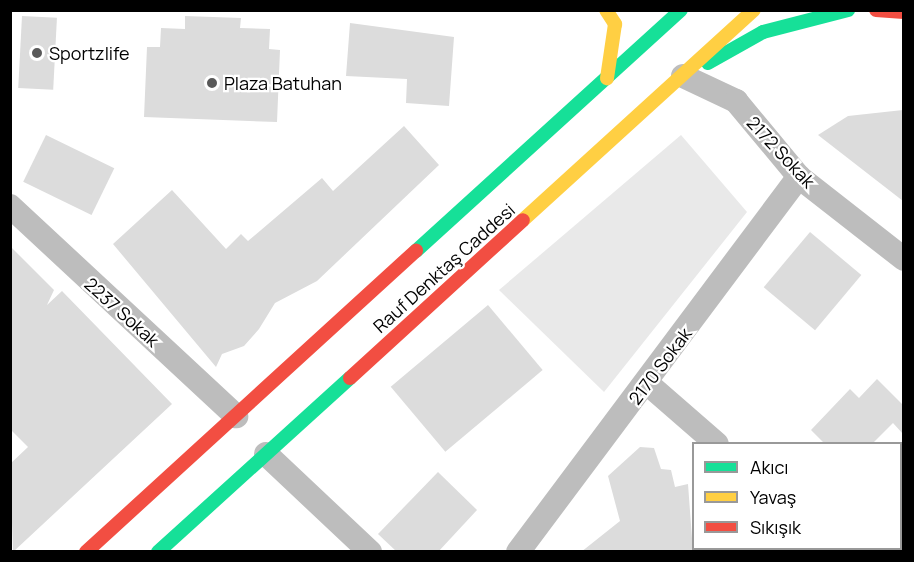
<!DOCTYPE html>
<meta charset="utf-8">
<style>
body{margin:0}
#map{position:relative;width:914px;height:562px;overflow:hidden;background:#fff;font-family:Manrope,sans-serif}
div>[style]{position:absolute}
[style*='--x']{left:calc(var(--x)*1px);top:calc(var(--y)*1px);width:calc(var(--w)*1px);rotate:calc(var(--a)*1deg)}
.green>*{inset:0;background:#e9e9e9}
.building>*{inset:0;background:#dcdcdc;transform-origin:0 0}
.street>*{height:24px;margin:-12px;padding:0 12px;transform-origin:12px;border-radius:12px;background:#bdbdbd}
.fast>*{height:14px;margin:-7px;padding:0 7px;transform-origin:7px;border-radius:7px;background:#16e098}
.slow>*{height:14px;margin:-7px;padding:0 7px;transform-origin:7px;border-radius:7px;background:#ffcf43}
.jam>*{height:14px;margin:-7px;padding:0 7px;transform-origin:7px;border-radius:7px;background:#f24e42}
.dots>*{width:16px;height:16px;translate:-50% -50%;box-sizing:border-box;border:3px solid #fff;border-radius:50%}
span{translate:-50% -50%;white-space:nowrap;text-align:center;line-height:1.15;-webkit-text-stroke:4.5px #fff;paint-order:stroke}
.poi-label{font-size:18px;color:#000}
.left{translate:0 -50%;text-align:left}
.street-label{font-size:18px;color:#000}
.frame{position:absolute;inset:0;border:12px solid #000;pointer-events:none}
.legend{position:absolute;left:692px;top:442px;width:210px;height:108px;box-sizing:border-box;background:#fff;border:2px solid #999;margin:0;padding:8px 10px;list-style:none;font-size:18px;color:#000}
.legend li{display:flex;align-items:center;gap:12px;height:30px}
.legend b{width:30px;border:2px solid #999}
</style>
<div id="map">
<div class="green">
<i style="clip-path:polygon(681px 135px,747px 212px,604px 392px,499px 290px)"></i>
</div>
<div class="building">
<i style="left:22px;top:16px;width:35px;height:72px;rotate:3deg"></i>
<i style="clip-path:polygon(185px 16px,241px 18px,240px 28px,270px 29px,269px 49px,280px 50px,277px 122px,144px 117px,147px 47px,160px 47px,161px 28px,185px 29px)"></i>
<i style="clip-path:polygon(350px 23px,454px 37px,449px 106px,406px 103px,407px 79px,346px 76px)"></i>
<i style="clip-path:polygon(903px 110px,903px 201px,818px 135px,848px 116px)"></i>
<i style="clip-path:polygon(404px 126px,439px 165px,317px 281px,275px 303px,259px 329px,244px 346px,222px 354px,216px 367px,113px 244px,172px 190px,226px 249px,241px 234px,248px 241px,322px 178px,333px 191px)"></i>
<i style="left:46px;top:135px;width:76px;height:52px;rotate:26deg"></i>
<i style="left:810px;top:232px;width:67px;height:72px;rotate:40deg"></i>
<i style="clip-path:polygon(10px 246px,54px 290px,47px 305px,62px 291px,172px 404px,13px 552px,10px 464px,28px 447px,10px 429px)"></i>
<i style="left:488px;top:305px;width:85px;height:127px;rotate:50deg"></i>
<i style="clip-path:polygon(877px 379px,903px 405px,903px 434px,893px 423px,872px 444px,825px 444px,811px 430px,850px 389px,859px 398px)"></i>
<i style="clip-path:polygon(640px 447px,654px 448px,661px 469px,671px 470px,675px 487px,688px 484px,693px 552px,581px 552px,620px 521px,608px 476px)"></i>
<i style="clip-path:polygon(438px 472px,477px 510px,438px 552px,397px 552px,378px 534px)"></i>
</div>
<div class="street">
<i style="--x:683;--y:76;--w:59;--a:25.3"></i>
<i style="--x:736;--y:101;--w:99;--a:50.3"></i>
<i style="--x:799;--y:177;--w:133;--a:38"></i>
<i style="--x:10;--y:206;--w:309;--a:42.9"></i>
<i style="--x:648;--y:384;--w:91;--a:41"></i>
<i style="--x:266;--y:454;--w:143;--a:43.3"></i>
<i style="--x:839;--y:548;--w:5;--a:53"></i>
<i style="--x:518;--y:552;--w:469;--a:-53.2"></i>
</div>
<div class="fast">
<i style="--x:708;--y:63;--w:63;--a:-29.4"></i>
<i style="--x:763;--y:32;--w:88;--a:-14.5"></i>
<i style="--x:416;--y:251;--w:358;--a:-42.3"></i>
<i style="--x:158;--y:552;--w:259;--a:-42.2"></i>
</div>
<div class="slow">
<i style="--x:606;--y:10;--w:17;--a:57"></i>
<i style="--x:615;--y:24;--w:55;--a:98.4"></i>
<i style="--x:523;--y:220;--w:312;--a:-42.3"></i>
</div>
<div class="jam">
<i style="--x:876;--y:10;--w:28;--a:4"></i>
<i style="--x:350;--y:378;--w:234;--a:-42.4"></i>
<i style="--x:86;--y:552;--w:447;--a:-42.4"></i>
</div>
<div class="dots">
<i style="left:37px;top:53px;background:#595959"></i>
<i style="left:212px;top:83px;background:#595959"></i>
</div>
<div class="poi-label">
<span class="left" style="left:49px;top:53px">Sportzlife</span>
<span class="left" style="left:224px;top:83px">Plaza Batuhan</span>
</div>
<div class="street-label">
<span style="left:781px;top:152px;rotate:47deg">2172 Sokak</span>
<span style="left:444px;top:268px;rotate:-42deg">Rauf Denktaş Caddesi</span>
<span style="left:122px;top:312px;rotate:42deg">2237 Sokak</span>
<span style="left:660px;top:366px;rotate:-53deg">2170 Sokak</span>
</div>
<div class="frame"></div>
<ul class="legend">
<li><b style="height:8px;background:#16e098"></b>Akıcı</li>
<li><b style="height:8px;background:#ffcf43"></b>Yavaş</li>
<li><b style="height:8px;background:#f24e42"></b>Sıkışık</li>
</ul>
</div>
